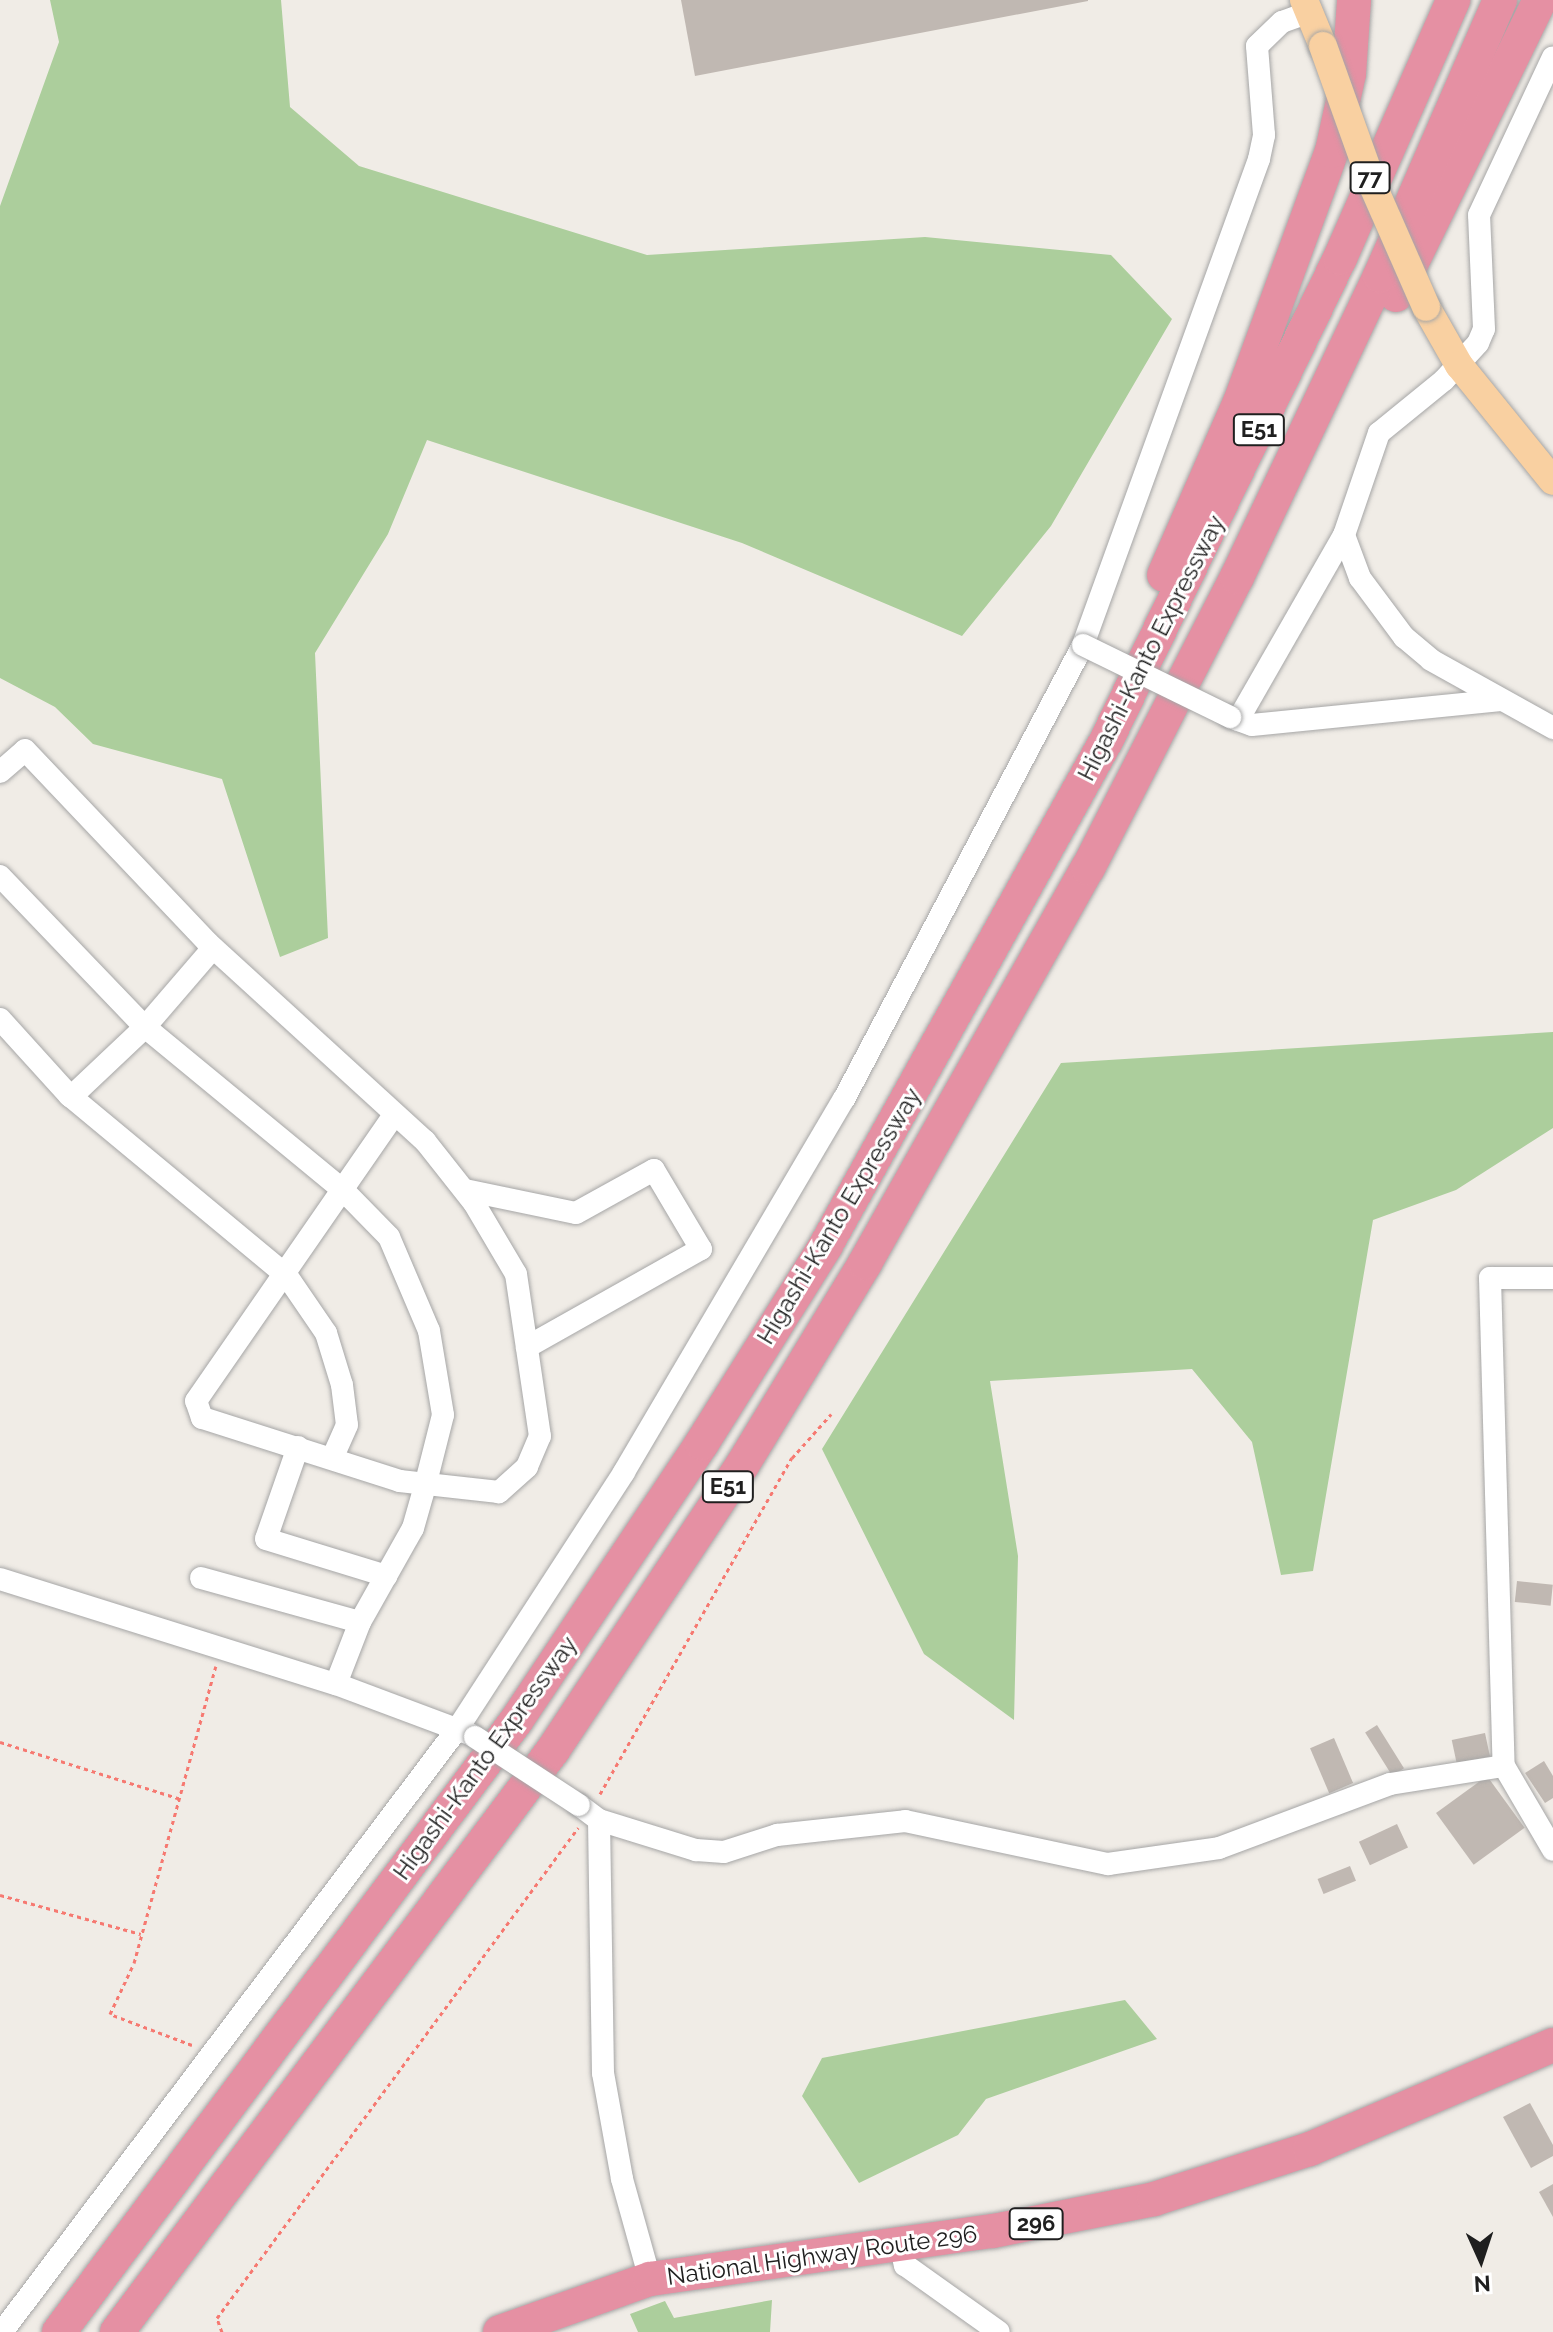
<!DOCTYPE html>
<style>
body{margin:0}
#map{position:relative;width:1553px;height:2332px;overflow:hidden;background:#f0ece6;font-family:Raleway,sans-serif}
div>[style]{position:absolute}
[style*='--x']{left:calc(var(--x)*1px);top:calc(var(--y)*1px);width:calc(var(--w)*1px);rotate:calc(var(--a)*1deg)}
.forest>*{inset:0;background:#acce9c}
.building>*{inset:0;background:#c0b8b2;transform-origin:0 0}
.path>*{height:3px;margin-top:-1.5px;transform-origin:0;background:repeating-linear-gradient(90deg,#f67971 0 4px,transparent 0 8px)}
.roads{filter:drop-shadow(0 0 2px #a6a6a6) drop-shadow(0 0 2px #a6a6a6)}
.minor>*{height:22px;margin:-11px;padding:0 11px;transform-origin:11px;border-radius:11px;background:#fff}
.major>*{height:28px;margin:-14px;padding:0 14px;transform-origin:14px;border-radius:14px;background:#f9d0a1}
.highway>*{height:34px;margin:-17px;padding:0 17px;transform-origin:17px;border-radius:17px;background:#e590a3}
.bridges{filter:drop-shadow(0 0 2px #a6a6a6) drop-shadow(0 0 2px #a6a6a6)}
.minor-bridge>*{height:22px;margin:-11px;padding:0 11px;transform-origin:11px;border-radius:11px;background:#fff}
.major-bridge>*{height:28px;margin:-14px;padding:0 14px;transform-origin:14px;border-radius:14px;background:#f9d0a1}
span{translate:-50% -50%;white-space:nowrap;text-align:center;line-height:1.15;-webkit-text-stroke:6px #fff;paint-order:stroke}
.shield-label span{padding:2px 6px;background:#fff;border:2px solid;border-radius:6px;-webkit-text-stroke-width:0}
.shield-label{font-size:22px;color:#1f1f1f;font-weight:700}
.street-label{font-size:24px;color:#1f1f1f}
.north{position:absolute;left:1441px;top:2220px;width:80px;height:80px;-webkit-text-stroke:6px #fff;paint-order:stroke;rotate:177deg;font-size:22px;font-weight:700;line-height:32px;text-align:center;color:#1f1f1f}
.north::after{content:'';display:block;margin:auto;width:28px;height:36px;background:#1f1f1f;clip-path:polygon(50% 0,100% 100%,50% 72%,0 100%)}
</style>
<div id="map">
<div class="forest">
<i style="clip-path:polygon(50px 0,281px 0,290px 107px,359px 166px,647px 255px,925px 237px,1111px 255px,1172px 319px,1051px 526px,962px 636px,742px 543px,427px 440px,388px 534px,315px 653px,328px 938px,280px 957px,222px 779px,93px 744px,55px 707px,0 678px,0 206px,59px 42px)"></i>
<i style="clip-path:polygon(1553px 1032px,1553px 1128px,1456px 1190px,1373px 1220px,1313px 1571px,1281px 1575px,1252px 1442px,1192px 1369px,990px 1381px,1018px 1556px,1014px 1720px,924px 1654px,822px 1449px,1061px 1063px)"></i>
<i style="clip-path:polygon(1125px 2000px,1157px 2039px,986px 2099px,958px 2135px,859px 2183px,802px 2096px,822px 2058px)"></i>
<i style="clip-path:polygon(772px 2300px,770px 2332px,638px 2332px,630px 2314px,665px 2301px,674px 2318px)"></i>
</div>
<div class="building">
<i style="clip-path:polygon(681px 0,1088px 0,1088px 1px,695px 76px)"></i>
<i style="left:1517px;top:1581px;width:36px;height:21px;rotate:6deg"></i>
<i style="left:1377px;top:1725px;width:51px;height:14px;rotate:58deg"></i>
<i style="left:1485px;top:1733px;width:24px;height:34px;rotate:78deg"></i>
<i style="left:1334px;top:1738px;width:49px;height:26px;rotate:67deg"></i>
<i style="clip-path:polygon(1544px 1761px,1553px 1776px,1553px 1798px,1545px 1803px,1525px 1773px)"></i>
<i style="left:1487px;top:1776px;width:64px;height:63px;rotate:54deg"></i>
<i style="left:1397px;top:1824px;width:26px;height:42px;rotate:65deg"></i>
<i style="left:1350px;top:1866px;width:16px;height:35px;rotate:68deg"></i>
<i style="clip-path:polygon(1530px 2103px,1553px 2145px,1553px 2156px,1531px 2168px,1503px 2117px)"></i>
<i style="clip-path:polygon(1553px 2184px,1553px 2217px,1539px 2192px)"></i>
</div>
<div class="path">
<i style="--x:0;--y:1742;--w:187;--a:17.5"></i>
<i style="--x:600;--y:1794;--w:387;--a:-60.3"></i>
<i style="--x:792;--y:1458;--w:59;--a:-48.4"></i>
<i style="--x:0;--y:1895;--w:146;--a:15.5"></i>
<i style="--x:192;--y:2045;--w:88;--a:-159.3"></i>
<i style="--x:110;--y:2014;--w:56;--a:-64.8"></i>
<i style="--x:134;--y:1963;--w:308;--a:-74.6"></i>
<i style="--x:222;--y:2332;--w:15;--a:-110"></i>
<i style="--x:217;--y:2318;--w:609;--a:-53.62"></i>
</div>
<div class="roads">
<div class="minor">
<i style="--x:1344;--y:535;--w:46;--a:69.6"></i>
<i style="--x:1360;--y:578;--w:74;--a:53.3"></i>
<i style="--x:1404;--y:637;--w:35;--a:40"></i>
<i style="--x:1431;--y:660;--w:140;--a:29.1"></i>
<i style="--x:1230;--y:717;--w:23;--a:20"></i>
<i style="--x:1252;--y:725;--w:250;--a:-5.7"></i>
<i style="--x:1238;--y:720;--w:213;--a:-60.2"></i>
<i style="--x:1344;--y:535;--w:108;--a:-71.1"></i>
<i style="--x:1379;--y:433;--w:84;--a:-39.2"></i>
<i style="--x:1444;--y:380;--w:50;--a:-47.4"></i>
<i style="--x:1478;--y:343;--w:15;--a:-67"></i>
<i style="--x:1484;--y:329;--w:114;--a:-92.5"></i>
<i style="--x:1479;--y:215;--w:174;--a:-64.9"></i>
<i style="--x:0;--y:772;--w:33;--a:-41"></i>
<i style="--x:25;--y:750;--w:266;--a:46.5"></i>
<i style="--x:208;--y:943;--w:294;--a:42.4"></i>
<i style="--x:425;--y:1141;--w:79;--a:51.7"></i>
<i style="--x:474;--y:1203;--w:82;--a:59.4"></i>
<i style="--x:516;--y:1274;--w:164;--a:81.6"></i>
<i style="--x:540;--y:1436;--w:34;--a:113"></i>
<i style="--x:527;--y:1467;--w:38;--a:138"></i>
<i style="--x:499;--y:1492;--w:100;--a:-173.7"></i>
<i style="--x:400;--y:1481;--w:208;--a:-162.3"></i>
<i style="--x:202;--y:1418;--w:18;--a:-109"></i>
<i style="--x:196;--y:1401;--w:349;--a:-55.3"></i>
<i style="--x:0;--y:876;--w:209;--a:46.2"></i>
<i style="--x:145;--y:1027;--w:258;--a:39.5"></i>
<i style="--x:344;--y:1191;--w:64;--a:45.6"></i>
<i style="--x:389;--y:1237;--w:102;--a:66.9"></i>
<i style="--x:429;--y:1331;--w:85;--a:80.5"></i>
<i style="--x:443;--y:1415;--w:73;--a:104.2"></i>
<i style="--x:425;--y:1486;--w:44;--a:105.9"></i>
<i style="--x:413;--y:1528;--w:108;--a:119.4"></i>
<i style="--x:360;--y:1622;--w:66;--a:111.2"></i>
<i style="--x:0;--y:1019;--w:103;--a:47.8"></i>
<i style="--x:69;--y:1095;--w:283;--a:39.7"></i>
<i style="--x:287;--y:1276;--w:69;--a:55.6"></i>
<i style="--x:326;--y:1333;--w:54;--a:72.9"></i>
<i style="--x:342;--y:1385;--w:40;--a:82.9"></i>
<i style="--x:347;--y:1425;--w:35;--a:114"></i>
<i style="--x:71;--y:1097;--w:102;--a:-43.4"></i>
<i style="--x:145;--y:1027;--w:104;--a:-49.3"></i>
<i style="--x:465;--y:1190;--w:113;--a:11.7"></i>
<i style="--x:576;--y:1213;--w:89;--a:-28.9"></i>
<i style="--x:654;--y:1170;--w:92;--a:59.3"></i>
<i style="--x:701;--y:1249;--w:200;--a:150.6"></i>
<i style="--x:1553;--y:1278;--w:63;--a:180"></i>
<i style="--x:1490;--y:1278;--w:488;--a:88.4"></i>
<i style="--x:1504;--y:1766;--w:97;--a:59.7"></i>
<i style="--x:298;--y:1447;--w:97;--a:109.2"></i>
<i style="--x:266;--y:1539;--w:126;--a:17.1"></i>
<i style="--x:201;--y:1578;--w:165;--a:15.5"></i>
<i style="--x:0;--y:1579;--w:352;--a:17.4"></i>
<i style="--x:336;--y:1684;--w:143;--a:20.5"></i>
<i style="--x:579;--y:1805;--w:25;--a:37"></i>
<i style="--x:599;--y:1820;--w:102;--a:17.2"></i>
<i style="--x:696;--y:1850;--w:28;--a:4"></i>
<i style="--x:724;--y:1852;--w:56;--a:-17.8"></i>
<i style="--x:777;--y:1835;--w:129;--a:-6.2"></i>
<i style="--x:905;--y:1821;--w:208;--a:12"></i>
<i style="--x:1108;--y:1864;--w:112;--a:-8.2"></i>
<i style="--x:1219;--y:1848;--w:183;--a:-20.5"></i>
<i style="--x:1390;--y:1784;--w:115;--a:-9"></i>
<i style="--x:599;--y:1820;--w:253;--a:89.1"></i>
<i style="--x:603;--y:2073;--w:108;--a:79.8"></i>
<i style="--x:622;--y:2179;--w:104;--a:74.4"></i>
<i style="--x:900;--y:2244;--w:22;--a:77"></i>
<i style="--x:905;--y:2265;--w:115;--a:35.5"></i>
<i style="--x:2;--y:2332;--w:757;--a:-52.95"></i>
<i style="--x:458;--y:1728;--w:305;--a:-57"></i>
<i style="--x:624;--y:1472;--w:433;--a:-59.5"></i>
<i style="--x:844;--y:1099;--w:513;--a:-62.24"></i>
<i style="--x:1083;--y:645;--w:517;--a:-70.09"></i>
<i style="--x:1259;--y:159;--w:25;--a:-78"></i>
<i style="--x:1264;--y:135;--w:89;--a:-94.5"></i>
<i style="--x:1257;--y:46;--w:35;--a:-44"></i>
<i style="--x:1282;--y:22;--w:29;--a:-20"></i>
</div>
<div class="major">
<i style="--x:1304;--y:0;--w:50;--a:67.6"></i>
<i style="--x:1426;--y:307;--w:67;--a:60.4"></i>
<i style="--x:1459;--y:365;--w:149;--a:51"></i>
</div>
<div class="highway">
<i style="--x:1396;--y:295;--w:328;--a:-64"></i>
<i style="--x:1164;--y:575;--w:189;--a:-66.3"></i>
<i style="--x:1240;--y:402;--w:267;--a:-69.9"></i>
<i style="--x:1332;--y:151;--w:79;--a:-77.6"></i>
<i style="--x:1349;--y:74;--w:74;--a:-86.1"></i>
<i style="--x:59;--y:2332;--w:763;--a:-53.21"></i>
<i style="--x:516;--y:1721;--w:334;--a:-56.2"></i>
<i style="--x:702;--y:1443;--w:234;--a:-57.9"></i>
<i style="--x:826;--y:1245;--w:577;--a:-60.95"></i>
<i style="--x:1106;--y:741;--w:537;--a:-64.15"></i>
<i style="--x:1340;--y:258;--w:282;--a:-66.3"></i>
<i style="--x:117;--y:2332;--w:727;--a:-53.16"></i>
<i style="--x:553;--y:1750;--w:343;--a:-56.4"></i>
<i style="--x:743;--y:1464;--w:235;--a:-58.7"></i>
<i style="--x:865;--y:1263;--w:454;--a:-60.6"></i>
<i style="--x:1088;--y:868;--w:327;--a:-62.9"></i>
<i style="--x:1237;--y:577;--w:333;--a:-64.6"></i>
<i style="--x:1380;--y:276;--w:301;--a:-66.5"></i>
<i style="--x:500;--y:2332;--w:159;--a:-19.5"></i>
<i style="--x:650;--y:2279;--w:346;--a:-8"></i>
<i style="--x:993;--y:2231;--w:164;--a:-11.2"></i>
<i style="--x:1154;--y:2199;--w:164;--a:-17.8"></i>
<i style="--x:1310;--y:2149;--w:264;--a:-23.2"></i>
</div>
</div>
<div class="bridges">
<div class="minor-bridge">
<i style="--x:1083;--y:645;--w:164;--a:26.1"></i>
<i style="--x:475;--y:1737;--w:124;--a:33.2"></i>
</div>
<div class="major-bridge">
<i style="--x:1323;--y:46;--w:149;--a:70.3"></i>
<i style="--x:1373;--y:186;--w:132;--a:66.3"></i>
</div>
</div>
<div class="shield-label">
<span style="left:1370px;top:178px">77</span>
<span style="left:1259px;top:430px">E51</span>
<span style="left:728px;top:1487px">E51</span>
<span style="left:1036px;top:2224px">296</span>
</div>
<div class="street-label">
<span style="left:1151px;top:648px;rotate:-63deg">Higashi-Kanto Expressway</span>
<span style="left:839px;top:1216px;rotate:-59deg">Higashi-Kanto Expressway</span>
<span style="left:485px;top:1758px;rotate:-54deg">Higashi-Kanto Expressway</span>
<span style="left:822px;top:2255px;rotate:-8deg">National Highway Route 296</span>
</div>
<div class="north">N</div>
</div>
